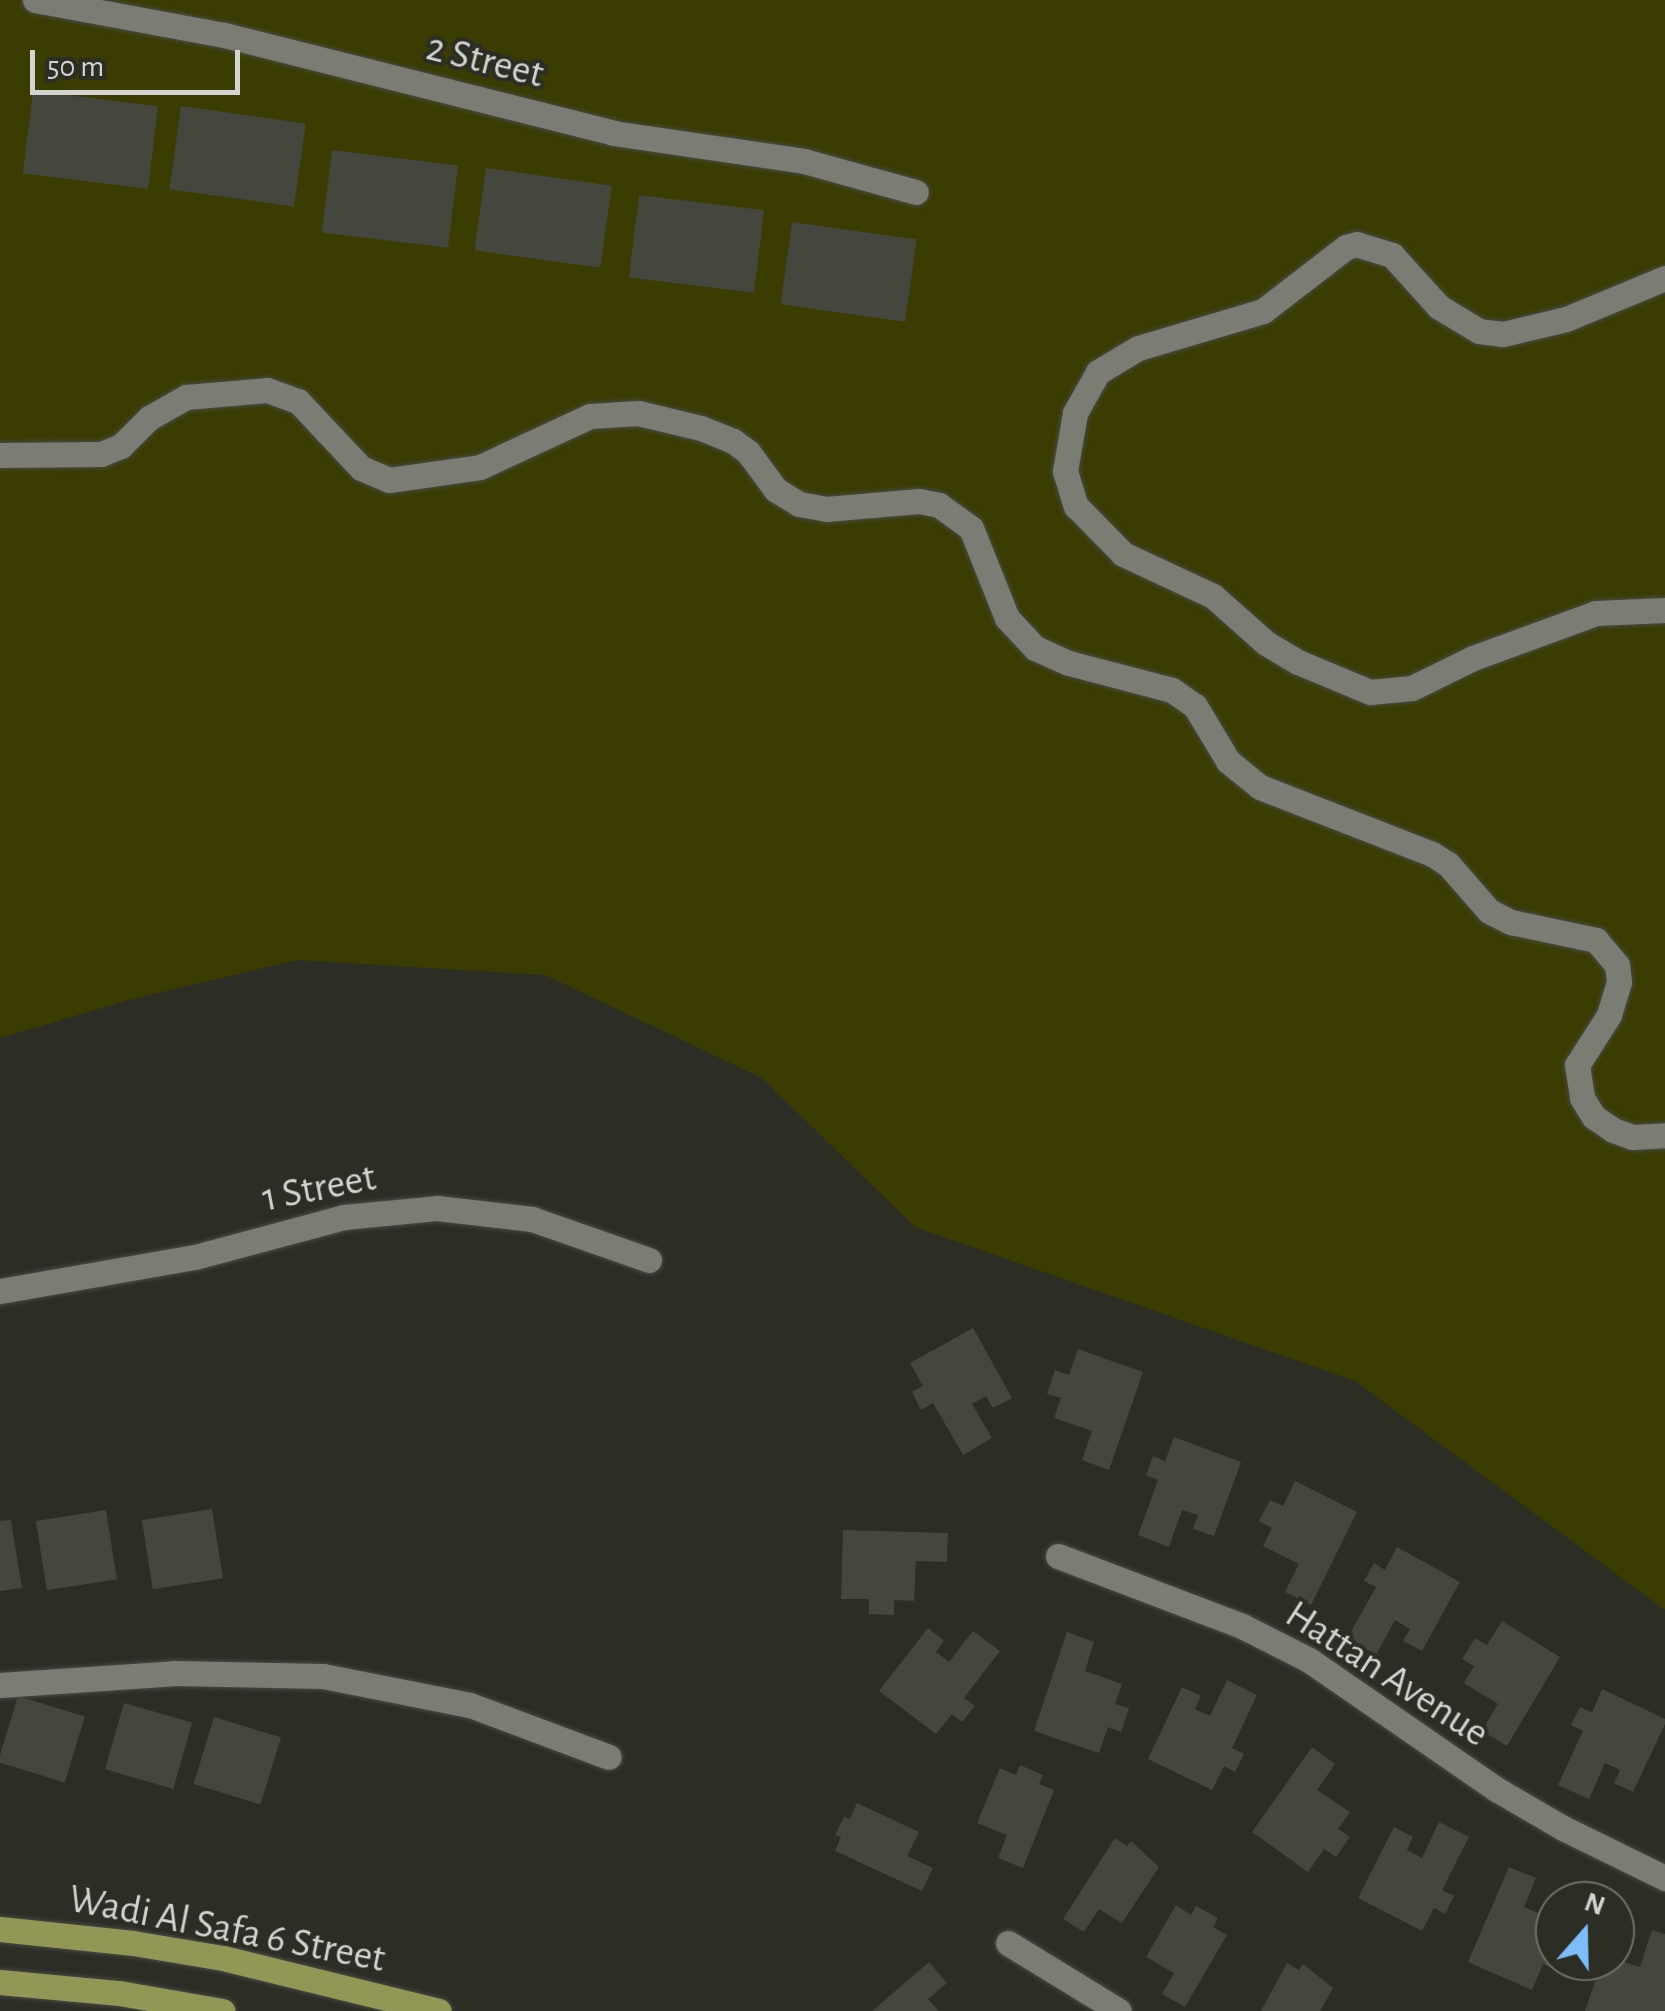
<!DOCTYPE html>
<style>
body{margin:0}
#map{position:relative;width:1665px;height:2011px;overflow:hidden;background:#2c2d25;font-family:"Alegreya Sans",sans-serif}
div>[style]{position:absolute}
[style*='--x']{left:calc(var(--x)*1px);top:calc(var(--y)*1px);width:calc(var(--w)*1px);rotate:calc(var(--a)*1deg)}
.green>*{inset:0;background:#3a3c02}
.building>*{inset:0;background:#45463e;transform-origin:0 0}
.roads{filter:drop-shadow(0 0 2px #494a44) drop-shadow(0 0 2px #494a44)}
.minor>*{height:25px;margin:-12.5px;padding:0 12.5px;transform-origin:12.5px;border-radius:12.5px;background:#7b7c73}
.major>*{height:25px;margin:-12.5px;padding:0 12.5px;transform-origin:12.5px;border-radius:12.5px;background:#929755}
span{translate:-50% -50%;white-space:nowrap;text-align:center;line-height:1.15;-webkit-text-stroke:8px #2c2d25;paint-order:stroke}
.street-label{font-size:40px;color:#d3d4cf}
.north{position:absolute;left:1535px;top:1881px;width:100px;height:100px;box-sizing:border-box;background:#2c2d25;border:2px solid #6f7069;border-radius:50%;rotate:20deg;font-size:28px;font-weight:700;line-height:40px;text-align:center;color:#d3d4cf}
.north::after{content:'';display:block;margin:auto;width:35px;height:45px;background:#7fbdfa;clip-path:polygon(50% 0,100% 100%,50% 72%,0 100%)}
.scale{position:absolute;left:30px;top:50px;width:210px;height:45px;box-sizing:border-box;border:5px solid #d3d4cf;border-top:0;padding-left:12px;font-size:30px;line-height:35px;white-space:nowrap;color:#d3d4cf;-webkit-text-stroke:8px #2c2d25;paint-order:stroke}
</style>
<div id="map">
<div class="green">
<i style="clip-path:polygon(0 0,1665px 0,1665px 1610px,1355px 1381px,915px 1227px,762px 1078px,545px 975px,297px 960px,129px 1000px,0 1038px)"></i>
</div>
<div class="building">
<i style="left:33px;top:91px;width:126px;height:83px;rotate:7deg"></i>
<i style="left:181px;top:106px;width:126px;height:84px;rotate:8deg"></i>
<i style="left:332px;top:150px;width:127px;height:83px;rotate:7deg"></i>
<i style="left:486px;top:168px;width:127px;height:83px;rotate:8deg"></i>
<i style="left:639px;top:195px;width:126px;height:83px;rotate:7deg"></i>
<i style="left:792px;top:222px;width:126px;height:83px;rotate:8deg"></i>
<i style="clip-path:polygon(973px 1328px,1012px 1398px,993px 1408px,986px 1396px,972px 1404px,992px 1438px,963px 1455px,933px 1403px,921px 1410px,912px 1392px,923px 1386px,910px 1363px)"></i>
<i style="clip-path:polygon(1078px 1349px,1143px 1372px,1109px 1470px,1082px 1460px,1092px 1431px,1054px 1418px,1061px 1398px,1047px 1394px,1055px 1370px,1069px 1375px)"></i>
<i style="clip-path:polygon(1174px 1437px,1241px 1462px,1214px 1536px,1193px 1529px,1198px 1515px,1182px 1510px,1169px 1547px,1138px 1535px,1158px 1480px,1146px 1475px,1153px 1456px,1165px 1461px)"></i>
<i style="clip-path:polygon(1295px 1481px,1357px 1512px,1311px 1605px,1285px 1592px,1299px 1564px,1263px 1546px,1272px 1528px,1259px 1521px,1270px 1500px,1283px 1506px)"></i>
<i style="left:212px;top:1509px;width:70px;height:71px;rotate:81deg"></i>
<i style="left:106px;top:1510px;width:70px;height:71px;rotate:81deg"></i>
<i style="clip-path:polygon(11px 1520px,22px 1588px,0 1591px,0 1521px)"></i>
<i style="clip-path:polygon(843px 1530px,948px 1533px,947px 1562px,916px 1561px,914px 1601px,894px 1600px,894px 1615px,869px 1614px,869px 1599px,841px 1599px)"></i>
<i style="clip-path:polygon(1397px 1547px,1460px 1582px,1422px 1651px,1403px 1641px,1410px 1629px,1395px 1620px,1376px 1655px,1347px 1639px,1376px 1587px,1364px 1581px,1374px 1563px,1385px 1570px)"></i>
<i style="clip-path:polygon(1502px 1621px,1560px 1657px,1507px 1746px,1482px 1731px,1498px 1704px,1464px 1683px,1474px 1666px,1462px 1659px,1475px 1638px,1487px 1645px)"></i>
<i style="clip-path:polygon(928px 1628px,944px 1641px,936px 1652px,949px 1662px,973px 1631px,1000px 1651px,964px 1698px,975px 1706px,962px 1722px,952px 1714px,936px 1734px,879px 1691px)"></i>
<i style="clip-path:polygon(1067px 1632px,1094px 1642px,1085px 1671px,1122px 1684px,1115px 1704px,1129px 1708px,1121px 1732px,1108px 1727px,1099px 1753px,1034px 1731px)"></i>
<i style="clip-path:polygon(1227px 1680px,1257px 1695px,1232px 1748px,1244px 1754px,1235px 1772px,1224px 1766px,1212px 1790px,1148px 1759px,1182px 1687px,1201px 1696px,1195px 1709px,1210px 1716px)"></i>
<i style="clip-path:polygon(1602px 1689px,1665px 1719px,1665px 1724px,1633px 1792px,1614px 1783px,1620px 1770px,1605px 1763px,1589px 1799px,1558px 1785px,1583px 1731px,1571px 1725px,1580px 1707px,1592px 1713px)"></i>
<i style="left:18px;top:1696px;width:70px;height:69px;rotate:17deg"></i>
<i style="left:124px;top:1703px;width:71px;height:69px;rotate:16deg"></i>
<i style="left:214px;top:1717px;width:70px;height:70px;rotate:17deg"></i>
<i style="clip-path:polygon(1312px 1747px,1335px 1764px,1317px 1790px,1350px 1812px,1338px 1829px,1350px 1837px,1336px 1857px,1324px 1849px,1308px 1872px,1252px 1832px)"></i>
<i style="clip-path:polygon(1020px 1765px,1043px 1775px,1039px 1784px,1054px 1790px,1023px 1868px,998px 1858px,1007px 1835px,977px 1823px,1000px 1768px,1016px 1775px)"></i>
<i style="clip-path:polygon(857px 1803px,919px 1832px,907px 1856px,933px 1868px,922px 1891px,835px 1851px,841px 1837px,835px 1835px,844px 1817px,850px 1819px)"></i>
<i style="clip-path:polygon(1439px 1822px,1469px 1837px,1442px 1890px,1454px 1896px,1445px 1914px,1434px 1908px,1422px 1931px,1358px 1898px,1394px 1827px,1413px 1837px,1407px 1850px,1422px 1858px)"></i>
<i style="clip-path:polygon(1115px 1838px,1127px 1846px,1131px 1841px,1159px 1867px,1122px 1923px,1099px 1909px,1084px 1932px,1063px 1919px)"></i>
<i style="clip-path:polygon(1509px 1867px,1536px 1878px,1524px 1907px,1555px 1920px,1552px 1941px,1555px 1961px,1560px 1961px,1556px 1970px,1543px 1964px,1532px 1990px,1468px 1962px)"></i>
<i style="clip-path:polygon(1176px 1905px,1191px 1915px,1196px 1906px,1218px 1918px,1213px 1927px,1227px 1935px,1185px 2007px,1162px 1994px,1174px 1973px,1146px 1957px)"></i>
<i style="clip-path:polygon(1652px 1930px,1665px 1934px,1665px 2011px,1585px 2011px,1602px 1961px,1615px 1961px,1615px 1944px,1628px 1949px,1624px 1962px,1640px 1967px)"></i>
<i style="clip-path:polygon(929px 1962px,947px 1983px,928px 1999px,939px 2011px,872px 2011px)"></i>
<i style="clip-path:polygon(1287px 1963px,1299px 1970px,1303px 1964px,1333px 1988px,1320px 2011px,1261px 2011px)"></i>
</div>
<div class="roads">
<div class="minor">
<i style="--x:35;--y:0;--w:192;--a:10.5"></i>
<i style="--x:224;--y:35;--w:401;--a:14.1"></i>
<i style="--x:613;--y:133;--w:193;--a:8.3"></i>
<i style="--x:804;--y:161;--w:116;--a:15.5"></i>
<i style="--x:1665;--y:278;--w:107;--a:157.5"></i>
<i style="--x:1566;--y:319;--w:65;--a:166.6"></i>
<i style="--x:1503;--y:334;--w:24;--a:-173"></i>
<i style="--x:1479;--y:331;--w:47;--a:-149"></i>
<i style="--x:1439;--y:307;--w:70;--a:-132.1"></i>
<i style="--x:1392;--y:255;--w:37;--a:-163"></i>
<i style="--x:1357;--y:244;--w:11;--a:165"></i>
<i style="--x:1346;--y:247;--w:105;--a:142.4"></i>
<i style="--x:1263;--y:311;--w:130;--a:163.5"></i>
<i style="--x:1138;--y:348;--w:47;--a:149"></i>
<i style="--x:1098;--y:372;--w:47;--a:119.3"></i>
<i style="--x:1075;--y:413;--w:59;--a:99.8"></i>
<i style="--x:1065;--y:471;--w:37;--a:73"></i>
<i style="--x:1076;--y:506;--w:67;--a:45.6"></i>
<i style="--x:1123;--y:554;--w:99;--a:25"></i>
<i style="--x:1213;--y:596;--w:71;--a:41.6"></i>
<i style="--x:1266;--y:643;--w:37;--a:31"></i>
<i style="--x:1298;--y:662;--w:78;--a:22.6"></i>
<i style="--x:1370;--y:692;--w:42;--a:-5.4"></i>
<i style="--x:1412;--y:688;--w:68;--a:-26.2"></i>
<i style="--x:1473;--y:658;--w:131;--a:-20.1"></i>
<i style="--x:1596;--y:613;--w:69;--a:-2.5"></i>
<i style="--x:0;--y:455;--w:101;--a:-0.6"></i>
<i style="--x:101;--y:454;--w:22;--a:-22"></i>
<i style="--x:121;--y:446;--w:40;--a:-45"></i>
<i style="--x:149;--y:418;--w:43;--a:-29.6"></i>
<i style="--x:186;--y:397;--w:81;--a:-4.9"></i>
<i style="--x:267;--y:390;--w:33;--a:20"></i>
<i style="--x:298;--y:401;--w:92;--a:46.8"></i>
<i style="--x:361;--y:468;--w:30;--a:23"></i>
<i style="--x:389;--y:480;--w:92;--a:-8.1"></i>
<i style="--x:480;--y:467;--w:121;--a:-24.9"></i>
<i style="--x:590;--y:416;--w:48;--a:-3.6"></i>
<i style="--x:638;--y:413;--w:65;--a:13.4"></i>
<i style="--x:701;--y:428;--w:35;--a:22"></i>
<i style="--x:733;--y:441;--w:19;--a:36"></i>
<i style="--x:748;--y:452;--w:47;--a:53.6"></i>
<i style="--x:776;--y:490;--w:27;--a:31"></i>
<i style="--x:799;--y:504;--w:27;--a:10"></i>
<i style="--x:826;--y:509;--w:93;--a:-4.9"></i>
<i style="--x:919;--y:501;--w:20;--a:11"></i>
<i style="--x:939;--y:505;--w:39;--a:36"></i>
<i style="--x:971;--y:528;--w:97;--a:68.2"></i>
<i style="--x:1007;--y:618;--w:41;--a:47"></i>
<i style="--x:1035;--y:648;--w:37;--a:24"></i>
<i style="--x:1069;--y:663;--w:106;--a:14.7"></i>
<i style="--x:1172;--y:690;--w:28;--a:35"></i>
<i style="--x:1195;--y:706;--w:64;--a:59"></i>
<i style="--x:1228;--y:761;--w:41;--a:39.1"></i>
<i style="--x:1260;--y:787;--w:185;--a:21.3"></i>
<i style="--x:1432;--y:854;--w:19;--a:32"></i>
<i style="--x:1448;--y:864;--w:62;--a:48.9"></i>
<i style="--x:1489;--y:911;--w:25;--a:27"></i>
<i style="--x:1511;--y:922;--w:87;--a:12"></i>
<i style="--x:1596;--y:940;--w:33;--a:50"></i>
<i style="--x:1617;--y:965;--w:17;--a:83"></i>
<i style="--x:1619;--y:982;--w:34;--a:107"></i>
<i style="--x:1609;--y:1015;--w:59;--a:122.6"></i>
<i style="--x:1577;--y:1065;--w:33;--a:81"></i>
<i style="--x:1582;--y:1098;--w:22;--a:58"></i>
<i style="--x:1594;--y:1117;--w:23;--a:34"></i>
<i style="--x:1613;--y:1130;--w:20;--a:20"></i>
<i style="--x:1632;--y:1137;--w:33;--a:-3"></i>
<i style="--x:0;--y:1291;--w:198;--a:-9.9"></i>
<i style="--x:195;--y:1257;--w:154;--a:-15"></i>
<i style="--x:344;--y:1217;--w:93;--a:-5.5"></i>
<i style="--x:437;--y:1208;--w:96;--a:6.6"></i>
<i style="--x:532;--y:1219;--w:124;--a:19.3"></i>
<i style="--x:1058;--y:1556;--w:197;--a:20.8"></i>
<i style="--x:1242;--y:1626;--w:75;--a:26.9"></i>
<i style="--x:1309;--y:1660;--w:227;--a:34.6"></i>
<i style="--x:1496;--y:1789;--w:78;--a:30.2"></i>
<i style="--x:1563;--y:1828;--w:114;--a:26.1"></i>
<i style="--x:0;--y:1685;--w:174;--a:-3.9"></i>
<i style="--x:174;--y:1673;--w:149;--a:1.2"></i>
<i style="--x:323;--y:1676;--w:150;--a:11.2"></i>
<i style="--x:470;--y:1705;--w:148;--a:20.5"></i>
<i style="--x:1008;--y:1943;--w:130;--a:31.5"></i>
</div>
<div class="major">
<i style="--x:0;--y:1929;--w:134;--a:6"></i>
<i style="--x:133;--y:1943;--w:91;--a:9.5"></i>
<i style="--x:223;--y:1958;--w:222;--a:13.8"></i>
<i style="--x:0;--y:1982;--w:120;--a:5.3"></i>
<i style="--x:119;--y:1993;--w:105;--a:9.9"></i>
</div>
</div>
<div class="street-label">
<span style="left:485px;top:61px;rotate:14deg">2 Street</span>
<span style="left:319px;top:1188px;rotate:-11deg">1 Street</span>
<span style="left:1387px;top:1674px;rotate:33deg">Hattan Avenue</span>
<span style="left:227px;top:1929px;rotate:11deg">Wadi Al Safa 6 Street</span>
</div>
<div class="north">N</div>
<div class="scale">50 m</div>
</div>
